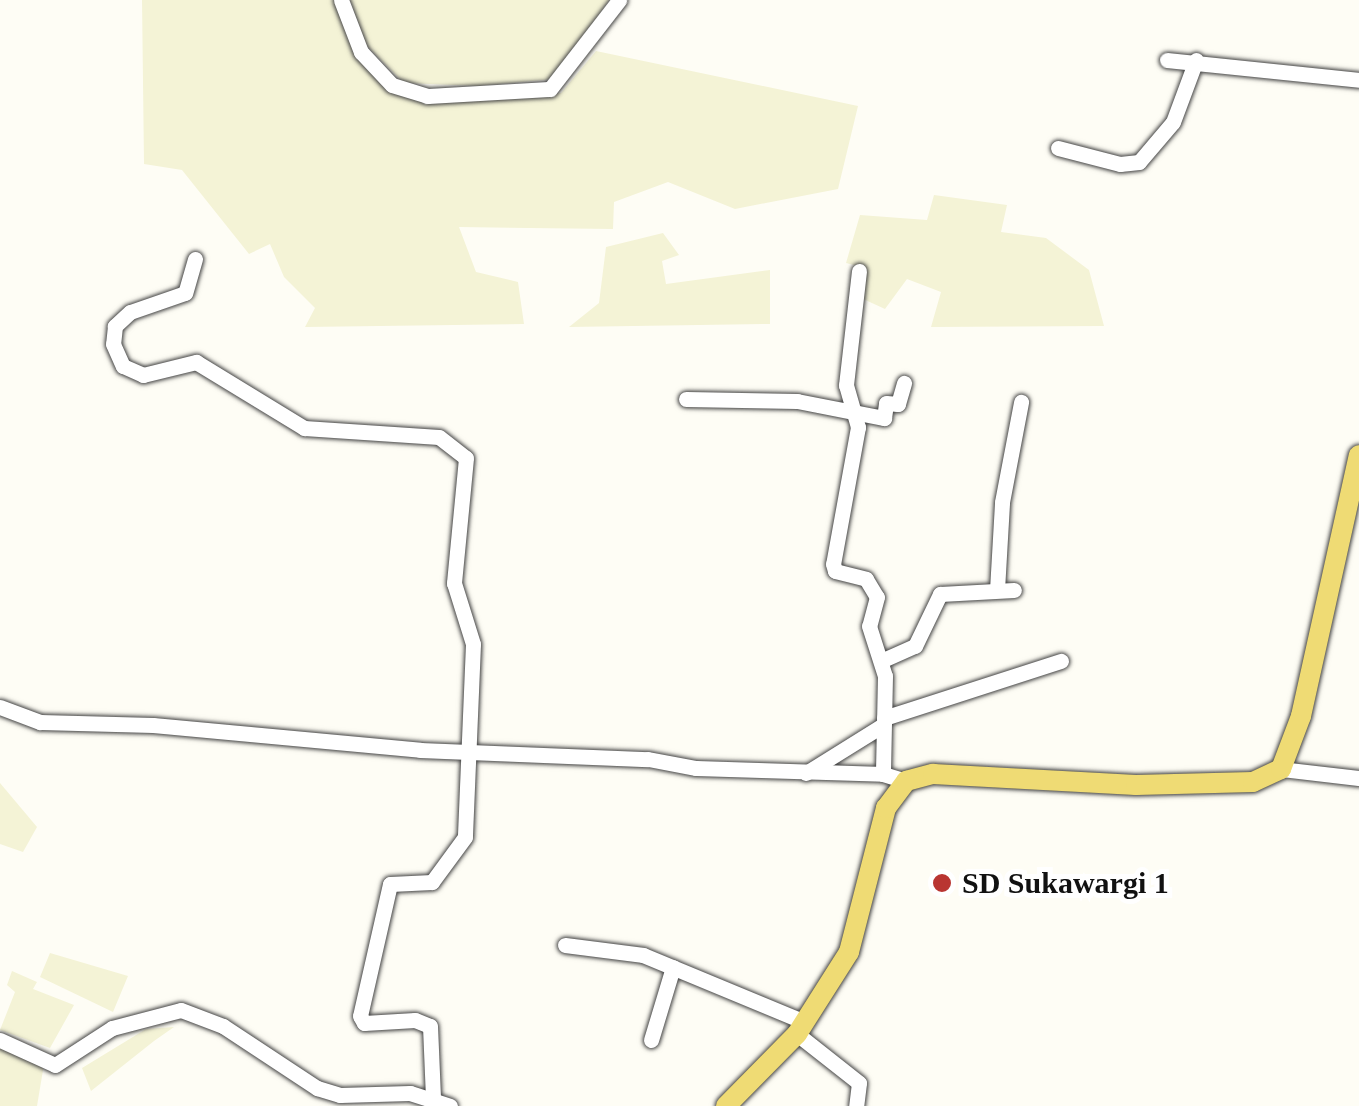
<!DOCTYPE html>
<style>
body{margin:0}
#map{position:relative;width:1359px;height:1106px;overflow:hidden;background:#fefdf5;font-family:"Times New Roman",serif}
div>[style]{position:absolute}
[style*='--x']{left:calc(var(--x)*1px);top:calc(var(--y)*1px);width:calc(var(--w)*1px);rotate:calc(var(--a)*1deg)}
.farmland>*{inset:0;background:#f4f3d6}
.roads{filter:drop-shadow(0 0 2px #444) drop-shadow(0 0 2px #444)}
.minor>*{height:15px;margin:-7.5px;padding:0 7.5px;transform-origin:7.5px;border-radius:7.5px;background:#fff}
.major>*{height:20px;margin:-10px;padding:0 10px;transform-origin:10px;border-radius:10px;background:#efdb74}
.dots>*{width:28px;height:28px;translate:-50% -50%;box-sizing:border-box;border:5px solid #fff;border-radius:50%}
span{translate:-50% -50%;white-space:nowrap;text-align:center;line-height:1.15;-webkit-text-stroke:10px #fff;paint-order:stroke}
.poi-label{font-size:30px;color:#111;font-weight:700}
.left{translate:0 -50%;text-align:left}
</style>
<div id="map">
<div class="farmland">
<i style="clip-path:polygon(142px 0,338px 0,357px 57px,413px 99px,561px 93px,596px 51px,858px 106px,838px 189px,735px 209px,668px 182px,614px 202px,613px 229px,459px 227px,476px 272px,518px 282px,524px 324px,305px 327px,315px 308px,284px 277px,270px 244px,249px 254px,182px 170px,144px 164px)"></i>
<i style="clip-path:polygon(350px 0,609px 0,554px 79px,478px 86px,404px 83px,366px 45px)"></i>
<i style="clip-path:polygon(934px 195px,1007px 205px,1001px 232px,1046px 238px,1089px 270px,1104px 326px,931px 327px,941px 292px,907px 279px,885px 309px,861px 298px,866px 268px,846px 263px,860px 215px,927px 220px)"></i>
<i style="clip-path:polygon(663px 233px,679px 255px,662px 261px,666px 284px,770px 270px,770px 324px,569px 327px,599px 303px,606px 247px)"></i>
<i style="clip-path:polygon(0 783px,37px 827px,23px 852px,0 844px)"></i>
<i style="clip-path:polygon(50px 953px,128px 976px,113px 1012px,40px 977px)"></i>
<i style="clip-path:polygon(12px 971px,37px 982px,33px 989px,74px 1005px,50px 1048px,0 1030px,15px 992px,7px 985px)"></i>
<i style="clip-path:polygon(174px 1027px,154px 1041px,91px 1091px,82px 1068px,146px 1029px)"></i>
<i style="clip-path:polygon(0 1046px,44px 1064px,37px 1106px,0 1106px)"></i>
</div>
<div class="roads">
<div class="minor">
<i style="--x:341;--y:0;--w:56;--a:69"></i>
<i style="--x:361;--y:52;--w:45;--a:46.8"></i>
<i style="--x:392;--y:85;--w:37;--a:17"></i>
<i style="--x:427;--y:96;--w:123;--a:-3.3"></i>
<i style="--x:550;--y:89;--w:113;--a:-52.2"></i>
<i style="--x:1167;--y:60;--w:193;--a:5.9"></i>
<i style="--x:1058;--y:148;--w:64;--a:14.5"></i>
<i style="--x:1120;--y:164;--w:19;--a:-6"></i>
<i style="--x:1139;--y:162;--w:52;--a:-49.6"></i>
<i style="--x:1173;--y:122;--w:66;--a:-69.6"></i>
<i style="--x:195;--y:259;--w:35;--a:106"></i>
<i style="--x:185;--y:293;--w:58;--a:160.9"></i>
<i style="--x:130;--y:312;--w:21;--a:137"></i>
<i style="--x:115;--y:326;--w:18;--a:96"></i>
<i style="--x:113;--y:344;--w:24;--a:66"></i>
<i style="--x:123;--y:366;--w:22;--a:24"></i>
<i style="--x:143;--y:375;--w:55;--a:-13.8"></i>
<i style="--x:196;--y:362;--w:127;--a:31.4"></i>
<i style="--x:304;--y:428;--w:135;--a:3.8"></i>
<i style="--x:439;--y:437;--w:34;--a:38"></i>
<i style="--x:466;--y:458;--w:126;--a:95.5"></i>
<i style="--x:454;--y:583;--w:64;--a:72.7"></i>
<i style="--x:473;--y:644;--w:193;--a:92.4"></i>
<i style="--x:465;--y:837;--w:56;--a:126.3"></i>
<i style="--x:432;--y:882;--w:42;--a:177.3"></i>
<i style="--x:390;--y:884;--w:135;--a:102.8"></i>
<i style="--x:360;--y:1016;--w:8;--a:60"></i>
<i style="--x:364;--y:1023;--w:51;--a:-3.4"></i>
<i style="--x:415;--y:1020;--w:16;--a:22"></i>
<i style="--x:430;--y:1026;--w:73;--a:87.6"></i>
<i style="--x:859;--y:271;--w:115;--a:96.5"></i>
<i style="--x:846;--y:385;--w:44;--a:74.1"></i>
<i style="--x:858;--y:427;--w:139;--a:100.3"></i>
<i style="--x:833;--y:564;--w:7;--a:74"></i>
<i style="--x:835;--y:571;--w:32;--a:14"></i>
<i style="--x:866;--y:579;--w:21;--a:59"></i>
<i style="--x:877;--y:597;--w:30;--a:105"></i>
<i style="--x:869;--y:626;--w:52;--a:72.3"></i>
<i style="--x:885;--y:676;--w:98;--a:91.2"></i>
<i style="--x:686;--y:399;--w:111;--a:1"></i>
<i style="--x:797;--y:401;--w:89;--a:11.1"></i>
<i style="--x:884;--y:418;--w:15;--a:-82"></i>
<i style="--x:886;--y:403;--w:12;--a:5"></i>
<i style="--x:898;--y:404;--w:22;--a:-74"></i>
<i style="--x:997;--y:590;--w:88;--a:-86.7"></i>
<i style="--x:1002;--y:502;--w:102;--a:-79.2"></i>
<i style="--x:883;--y:660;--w:35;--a:-24"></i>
<i style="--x:915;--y:646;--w:58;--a:-64.3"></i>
<i style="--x:940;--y:594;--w:74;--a:-3.1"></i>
<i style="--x:0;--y:707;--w:43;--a:20.6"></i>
<i style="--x:40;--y:722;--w:113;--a:1.5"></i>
<i style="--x:153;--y:725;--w:268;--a:5.3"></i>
<i style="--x:420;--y:750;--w:228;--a:2.3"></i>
<i style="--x:648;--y:759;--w:49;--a:10.6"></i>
<i style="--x:696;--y:768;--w:187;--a:1.8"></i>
<i style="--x:883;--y:774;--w:24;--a:17"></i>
<i style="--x:884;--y:718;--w:186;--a:-17.9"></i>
<i style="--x:1281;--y:769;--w:79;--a:6.6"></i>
<i style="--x:806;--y:773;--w:91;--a:-31.9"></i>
<i style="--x:565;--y:945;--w:79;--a:7.3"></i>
<i style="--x:643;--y:955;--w:175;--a:22.5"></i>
<i style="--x:797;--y:1034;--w:79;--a:38.3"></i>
<i style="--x:859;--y:1083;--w:23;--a:97"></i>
<i style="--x:0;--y:1040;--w:60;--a:24.4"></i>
<i style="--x:55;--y:1065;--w:68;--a:-33"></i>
<i style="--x:112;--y:1028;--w:71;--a:-14.6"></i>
<i style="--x:181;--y:1010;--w:45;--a:20.9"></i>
<i style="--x:223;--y:1026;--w:113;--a:33.4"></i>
<i style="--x:317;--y:1088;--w:24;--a:17"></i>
<i style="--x:340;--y:1095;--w:70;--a:-1.6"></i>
<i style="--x:410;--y:1093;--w:42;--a:18"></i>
<i style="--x:651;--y:1040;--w:76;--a:-73.2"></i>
</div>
<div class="major">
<i style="--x:726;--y:1106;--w:101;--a:-45.4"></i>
<i style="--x:797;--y:1034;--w:97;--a:-57.6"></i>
<i style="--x:849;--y:952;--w:149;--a:-75.6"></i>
<i style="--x:886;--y:808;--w:34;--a:-53"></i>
<i style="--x:906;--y:781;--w:28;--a:-15"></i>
<i style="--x:933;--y:774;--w:203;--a:3.1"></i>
<i style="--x:1136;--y:785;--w:117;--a:-1.5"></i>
<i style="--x:1253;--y:782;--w:31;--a:-25"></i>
<i style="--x:1281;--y:769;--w:57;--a:-69.3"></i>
<i style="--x:1301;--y:716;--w:267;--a:-77.5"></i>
</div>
</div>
<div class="dots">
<i style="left:942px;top:883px;background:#b93531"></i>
</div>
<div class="poi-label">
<span class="left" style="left:962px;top:883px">SD Sukawargi 1</span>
</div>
</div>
